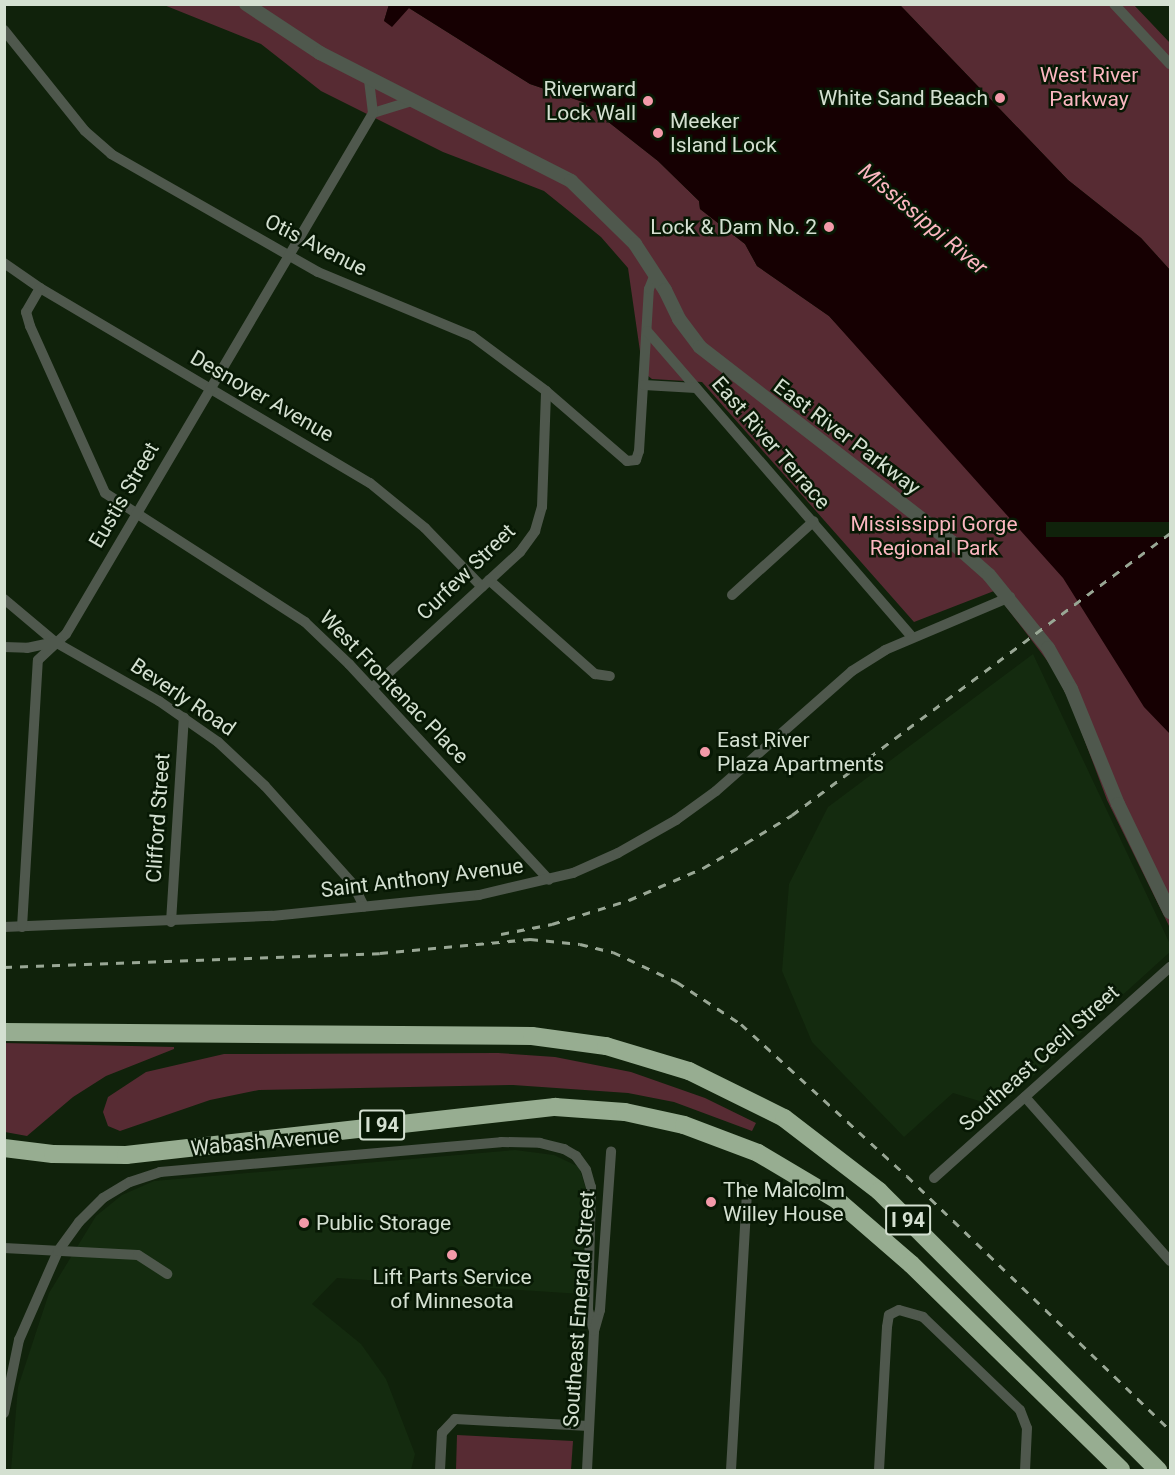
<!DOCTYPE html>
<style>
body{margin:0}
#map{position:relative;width:1175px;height:1475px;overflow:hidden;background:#10220b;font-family:Roboto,sans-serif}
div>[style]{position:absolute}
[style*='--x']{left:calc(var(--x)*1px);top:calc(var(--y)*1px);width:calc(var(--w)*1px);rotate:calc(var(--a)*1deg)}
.built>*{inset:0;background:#142b0f}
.green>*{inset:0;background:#572b33}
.water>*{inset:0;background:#160002}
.pier>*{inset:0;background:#10220b;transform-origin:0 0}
.minor>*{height:10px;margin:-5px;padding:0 5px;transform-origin:5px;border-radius:5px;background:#4f584d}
.tertiary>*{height:14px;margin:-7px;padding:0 7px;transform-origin:7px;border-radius:7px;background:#4f584d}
.motorway>*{height:18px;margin:-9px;padding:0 9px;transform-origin:9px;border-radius:9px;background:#97ad91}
.rail>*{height:3px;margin-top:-1.5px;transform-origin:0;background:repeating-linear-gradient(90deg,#99a795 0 8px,transparent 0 16px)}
.dots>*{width:16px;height:16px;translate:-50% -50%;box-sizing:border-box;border:3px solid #071804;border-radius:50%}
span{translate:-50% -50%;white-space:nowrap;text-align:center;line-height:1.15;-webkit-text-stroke:5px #071804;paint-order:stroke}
.shield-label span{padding:2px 4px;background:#071804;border:2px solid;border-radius:4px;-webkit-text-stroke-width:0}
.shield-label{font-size:20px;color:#d4e0d1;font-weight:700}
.park-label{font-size:21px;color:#fcb7c1}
.poi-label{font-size:21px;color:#d4e0d1}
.right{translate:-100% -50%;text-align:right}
.left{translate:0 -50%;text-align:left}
.street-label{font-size:21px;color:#d4e0d1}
.water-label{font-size:22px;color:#fbb6c0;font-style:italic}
.frame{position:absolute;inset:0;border:6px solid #d4e0d1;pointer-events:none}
</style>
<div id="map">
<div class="built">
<i style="clip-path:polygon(1033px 654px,1170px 944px,1170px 952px,999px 1107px,953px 1093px,904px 1137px,812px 1042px,782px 971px,789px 884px,828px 807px)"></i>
<i style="clip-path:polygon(515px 1150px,554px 1155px,579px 1167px,587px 1192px,582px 1294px,337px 1278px,312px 1304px,361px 1344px,386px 1379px,415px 1454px,411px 1470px,11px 1470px,18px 1387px,49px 1293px,96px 1216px,122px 1195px,154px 1181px)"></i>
</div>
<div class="green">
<i style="clip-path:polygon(164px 5px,389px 5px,384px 21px,409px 8px,530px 84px,583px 102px,658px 161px,699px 201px,700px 209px,745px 244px,757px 266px,829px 316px,1065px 570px,1170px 723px,1170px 928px,1107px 800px,1071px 704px,1052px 667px,994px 591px,914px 622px,702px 382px,652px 379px,643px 372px,628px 268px,601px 237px,544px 191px,443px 152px,321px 91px,261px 44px)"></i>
<i style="clip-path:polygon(900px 5px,1134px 5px,1170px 43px,1170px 270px,1141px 238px,1068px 180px)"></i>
<i style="clip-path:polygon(4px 1043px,174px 1047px,174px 1049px,106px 1076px,73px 1097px,27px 1136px,5px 1132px)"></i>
<i style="clip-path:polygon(498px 1053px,555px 1057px,631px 1072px,705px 1098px,756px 1123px,752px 1131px,674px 1102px,628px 1093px,513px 1085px,259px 1090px,210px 1100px,120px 1131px,108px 1126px,103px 1112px,108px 1097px,146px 1072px,224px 1054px)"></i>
<i style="clip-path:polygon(457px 1435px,573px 1441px,571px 1470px,456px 1470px)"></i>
</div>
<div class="water">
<i style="clip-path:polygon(389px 4px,900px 5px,1068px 180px,1141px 238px,1170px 270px,1170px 734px,1144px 707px,1063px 578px,829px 316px,757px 266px,745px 244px,700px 209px,699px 201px,658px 161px,583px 102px,530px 84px,409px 8px,392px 27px,384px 21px)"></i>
</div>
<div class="pier">
<i style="left:1170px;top:522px;width:15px;height:124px;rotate:90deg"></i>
</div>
<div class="minor">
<i style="--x:1114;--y:4;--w:82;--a:47"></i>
<i style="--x:4;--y:30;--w:129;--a:51.3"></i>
<i style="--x:85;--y:131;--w:35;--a:41"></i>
<i style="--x:111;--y:154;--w:238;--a:29.7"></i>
<i style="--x:318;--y:272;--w:167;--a:22.6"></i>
<i style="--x:472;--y:336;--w:92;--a:36.6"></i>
<i style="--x:546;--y:391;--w:107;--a:40.8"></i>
<i style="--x:627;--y:461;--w:9;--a:-6"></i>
<i style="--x:636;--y:460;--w:9;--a:-72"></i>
<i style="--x:639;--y:451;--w:162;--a:-86.5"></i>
<i style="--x:649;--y:289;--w:16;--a:-68"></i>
<i style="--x:373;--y:113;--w:44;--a:-17.2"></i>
<i style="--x:4;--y:263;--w:44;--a:34.8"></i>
<i style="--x:40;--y:288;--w:383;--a:30.6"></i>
<i style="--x:370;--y:483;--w:71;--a:39.3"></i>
<i style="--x:425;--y:528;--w:82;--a:46"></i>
<i style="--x:40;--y:288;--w:28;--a:120"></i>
<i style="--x:26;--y:312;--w:15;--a:74"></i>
<i style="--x:30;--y:326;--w:183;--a:65.8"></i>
<i style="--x:105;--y:493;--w:238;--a:32.8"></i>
<i style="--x:305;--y:622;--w:61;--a:43.7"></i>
<i style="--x:349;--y:664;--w:294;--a:47.2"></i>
<i style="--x:647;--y:331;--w:403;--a:49.1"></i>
<i style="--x:644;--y:385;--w:52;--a:3.3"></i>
<i style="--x:489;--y:580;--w:142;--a:41.6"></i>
<i style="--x:595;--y:674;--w:15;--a:8"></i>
<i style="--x:732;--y:595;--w:110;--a:-42.1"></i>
<i style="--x:4;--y:599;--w:67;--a:40.1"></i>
<i style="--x:55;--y:642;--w:120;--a:29.6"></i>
<i style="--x:159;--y:701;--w:72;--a:34.8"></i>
<i style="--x:218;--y:742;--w:64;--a:43.1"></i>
<i style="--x:265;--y:786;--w:132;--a:48.1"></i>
<i style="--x:353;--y:884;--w:25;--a:64"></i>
<i style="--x:4;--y:647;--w:23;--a:2"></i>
<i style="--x:27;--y:648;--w:29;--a:-12"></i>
<i style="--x:372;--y:688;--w:201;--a:-42.6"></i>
<i style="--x:520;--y:552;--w:26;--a:-54"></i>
<i style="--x:535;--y:531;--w:25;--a:-74"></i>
<i style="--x:542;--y:507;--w:116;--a:-88"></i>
<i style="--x:171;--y:922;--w:205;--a:-86.4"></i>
<i style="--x:4;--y:927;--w:268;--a:-2.4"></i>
<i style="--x:272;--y:916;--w:208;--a:-5.8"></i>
<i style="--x:479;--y:895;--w:97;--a:-13.2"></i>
<i style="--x:573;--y:873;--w:49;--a:-24"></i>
<i style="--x:618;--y:853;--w:67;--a:-29.6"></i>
<i style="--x:676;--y:820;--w:49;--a:-35.9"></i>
<i style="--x:716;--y:791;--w:181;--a:-41.4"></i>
<i style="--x:852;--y:671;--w:39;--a:-32"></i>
<i style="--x:885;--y:650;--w:136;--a:-23"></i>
<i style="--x:22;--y:927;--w:267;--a:-86.6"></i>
<i style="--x:38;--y:660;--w:38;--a:-43"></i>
<i style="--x:66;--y:634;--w:605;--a:-59.49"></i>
<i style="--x:373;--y:113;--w:35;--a:-97"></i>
<i style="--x:1025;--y:1097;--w:219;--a:48.5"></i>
<i style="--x:934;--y:1178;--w:317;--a:-41.8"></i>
<i style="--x:4;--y:1248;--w:134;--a:3"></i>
<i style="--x:138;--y:1255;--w:35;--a:33"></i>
<i style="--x:4;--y:1413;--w:75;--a:-78.4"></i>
<i style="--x:19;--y:1340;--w:97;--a:-66.3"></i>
<i style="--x:58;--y:1251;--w:36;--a:-54"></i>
<i style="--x:79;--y:1222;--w:34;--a:-45"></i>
<i style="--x:103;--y:1198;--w:31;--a:-31"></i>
<i style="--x:130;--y:1182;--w:32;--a:-18"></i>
<i style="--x:160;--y:1172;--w:342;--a:-5"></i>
<i style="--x:501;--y:1142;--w:39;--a:1"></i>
<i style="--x:540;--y:1143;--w:25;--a:14"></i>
<i style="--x:564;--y:1149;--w:14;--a:30"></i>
<i style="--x:576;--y:1156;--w:17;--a:54"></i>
<i style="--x:586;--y:1170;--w:18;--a:74"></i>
<i style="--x:591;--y:1187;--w:123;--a:91.4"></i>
<i style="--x:588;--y:1310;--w:22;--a:74"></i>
<i style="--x:440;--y:1470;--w:37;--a:-87"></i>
<i style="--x:442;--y:1433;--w:19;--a:-47"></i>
<i style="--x:455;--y:1419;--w:134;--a:3"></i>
<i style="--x:587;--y:1470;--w:139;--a:-87.1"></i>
<i style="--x:594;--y:1331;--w:22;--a:-74"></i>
<i style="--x:600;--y:1310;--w:159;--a:-86"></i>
<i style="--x:731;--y:1470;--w:281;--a:-86.7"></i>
<i style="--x:879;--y:1470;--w:143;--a:-86.8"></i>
<i style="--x:887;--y:1327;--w:12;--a:-81"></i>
<i style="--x:889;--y:1315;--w:11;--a:-27"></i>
<i style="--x:899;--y:1310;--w:25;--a:16"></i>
<i style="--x:923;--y:1317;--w:134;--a:43.8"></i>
<i style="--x:1020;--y:1410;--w:19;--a:69"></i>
<i style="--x:1027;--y:1428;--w:42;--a:92.7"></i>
</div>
<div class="tertiary">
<i style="--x:246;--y:4;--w:89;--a:33.5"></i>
<i style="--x:320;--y:53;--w:282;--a:27"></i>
<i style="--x:571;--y:181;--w:90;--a:44.5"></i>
<i style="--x:635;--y:244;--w:55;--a:56.9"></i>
<i style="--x:665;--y:290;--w:32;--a:64"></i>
<i style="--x:679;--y:319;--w:35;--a:53"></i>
<i style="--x:700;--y:347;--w:320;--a:37.8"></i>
<i style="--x:953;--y:543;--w:48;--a:41.6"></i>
<i style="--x:989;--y:575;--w:94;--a:51.1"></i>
<i style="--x:1048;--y:648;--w:47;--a:60.7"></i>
<i style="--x:1071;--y:689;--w:124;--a:67.8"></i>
<i style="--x:1118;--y:804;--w:120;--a:64.3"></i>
</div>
<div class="motorway">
<i style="--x:4;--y:1032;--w:528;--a:0.43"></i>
<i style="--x:532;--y:1036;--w:75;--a:7.7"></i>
<i style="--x:606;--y:1046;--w:87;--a:16.8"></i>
<i style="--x:689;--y:1071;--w:106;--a:26.3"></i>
<i style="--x:784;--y:1118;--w:120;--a:37.5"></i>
<i style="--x:879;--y:1191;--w:395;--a:45"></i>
<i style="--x:4;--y:1148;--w:49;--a:7"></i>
<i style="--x:53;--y:1154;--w:73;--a:0.8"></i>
<i style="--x:126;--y:1155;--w:432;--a:-6.4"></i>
<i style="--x:555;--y:1107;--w:70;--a:4.1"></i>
<i style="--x:625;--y:1112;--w:60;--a:12.4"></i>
<i style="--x:684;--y:1125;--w:79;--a:20.7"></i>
<i style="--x:758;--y:1153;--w:92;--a:30.7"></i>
<i style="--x:837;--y:1200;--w:98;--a:40.9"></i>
<i style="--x:911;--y:1264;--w:294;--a:44.4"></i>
</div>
<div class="rail">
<i style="--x:501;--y:934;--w:52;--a:-11.1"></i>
<i style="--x:552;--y:924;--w:81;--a:-17.3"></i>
<i style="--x:629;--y:900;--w:81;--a:-23.4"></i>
<i style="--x:703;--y:868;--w:50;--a:-30.2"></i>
<i style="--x:746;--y:843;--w:54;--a:-31.3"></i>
<i style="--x:792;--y:815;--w:472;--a:-36.7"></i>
<i style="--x:4;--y:967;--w:376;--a:-2.1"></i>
<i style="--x:380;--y:953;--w:151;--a:-5.3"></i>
<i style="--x:530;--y:939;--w:50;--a:5.7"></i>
<i style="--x:580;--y:944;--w:34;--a:14"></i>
<i style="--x:613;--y:952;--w:71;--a:25.1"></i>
<i style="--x:677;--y:982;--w:77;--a:33.3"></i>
<i style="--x:741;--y:1024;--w:225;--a:42.5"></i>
<i style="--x:907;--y:1176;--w:366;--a:44"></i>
</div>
<div class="dots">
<i style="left:1000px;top:98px;background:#f39aa9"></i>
<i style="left:648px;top:101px;background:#f39aa9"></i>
<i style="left:658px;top:133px;background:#f39aa9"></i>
<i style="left:829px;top:227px;background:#f39aa9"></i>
<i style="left:705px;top:752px;background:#f39aa9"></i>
<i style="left:711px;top:1202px;background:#f39aa9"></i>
<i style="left:304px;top:1223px;background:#f39aa9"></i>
<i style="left:452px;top:1255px;background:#f39aa9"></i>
</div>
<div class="shield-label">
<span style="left:382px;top:1125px">I 94</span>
<span style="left:908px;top:1220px">I 94</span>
</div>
<div class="park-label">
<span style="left:1089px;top:87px">West River<br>Parkway</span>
<span style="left:934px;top:536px">Mississippi Gorge<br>Regional Park</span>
</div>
<div class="poi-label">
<span class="right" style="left:636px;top:101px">Riverward<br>Lock Wall</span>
<span class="right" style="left:988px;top:98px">White Sand Beach</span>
<span class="left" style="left:670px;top:133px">Meeker<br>Island Lock</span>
<span class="right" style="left:817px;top:227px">Lock &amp; Dam No. 2</span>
<span class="left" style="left:717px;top:752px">East River<br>Plaza Apartments</span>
<span class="left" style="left:723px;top:1202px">The Malcolm<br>Willey House</span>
<span class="left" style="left:316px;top:1223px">Public Storage</span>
<span style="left:452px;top:1289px">Lift Parts Service<br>of Minnesota</span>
</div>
<div class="street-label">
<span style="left:316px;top:245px;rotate:27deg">Otis Avenue</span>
<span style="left:262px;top:396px;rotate:30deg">Desnoyer Avenue</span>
<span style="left:847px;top:437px;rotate:37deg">East River Parkway</span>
<span style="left:771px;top:443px;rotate:49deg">East River Terrace</span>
<span style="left:124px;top:495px;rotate:-60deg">Eustis Street</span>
<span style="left:466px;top:572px;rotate:-44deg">Curfew Street</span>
<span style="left:394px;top:687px;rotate:46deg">West Frontenac Place</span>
<span style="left:183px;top:697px;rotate:34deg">Beverly Road</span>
<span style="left:158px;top:818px;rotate:-86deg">Clifford Street</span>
<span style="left:422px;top:878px;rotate:-7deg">Saint Anthony Avenue</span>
<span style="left:1039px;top:1058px;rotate:-42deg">Southeast Cecil Street</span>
<span style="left:265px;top:1142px;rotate:-5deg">Wabash Avenue</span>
<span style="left:579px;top:1309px;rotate:-86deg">Southeast Emerald Street</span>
</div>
<div class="water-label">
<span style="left:923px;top:219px;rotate:40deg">Mississippi River</span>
</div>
<div class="frame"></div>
</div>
